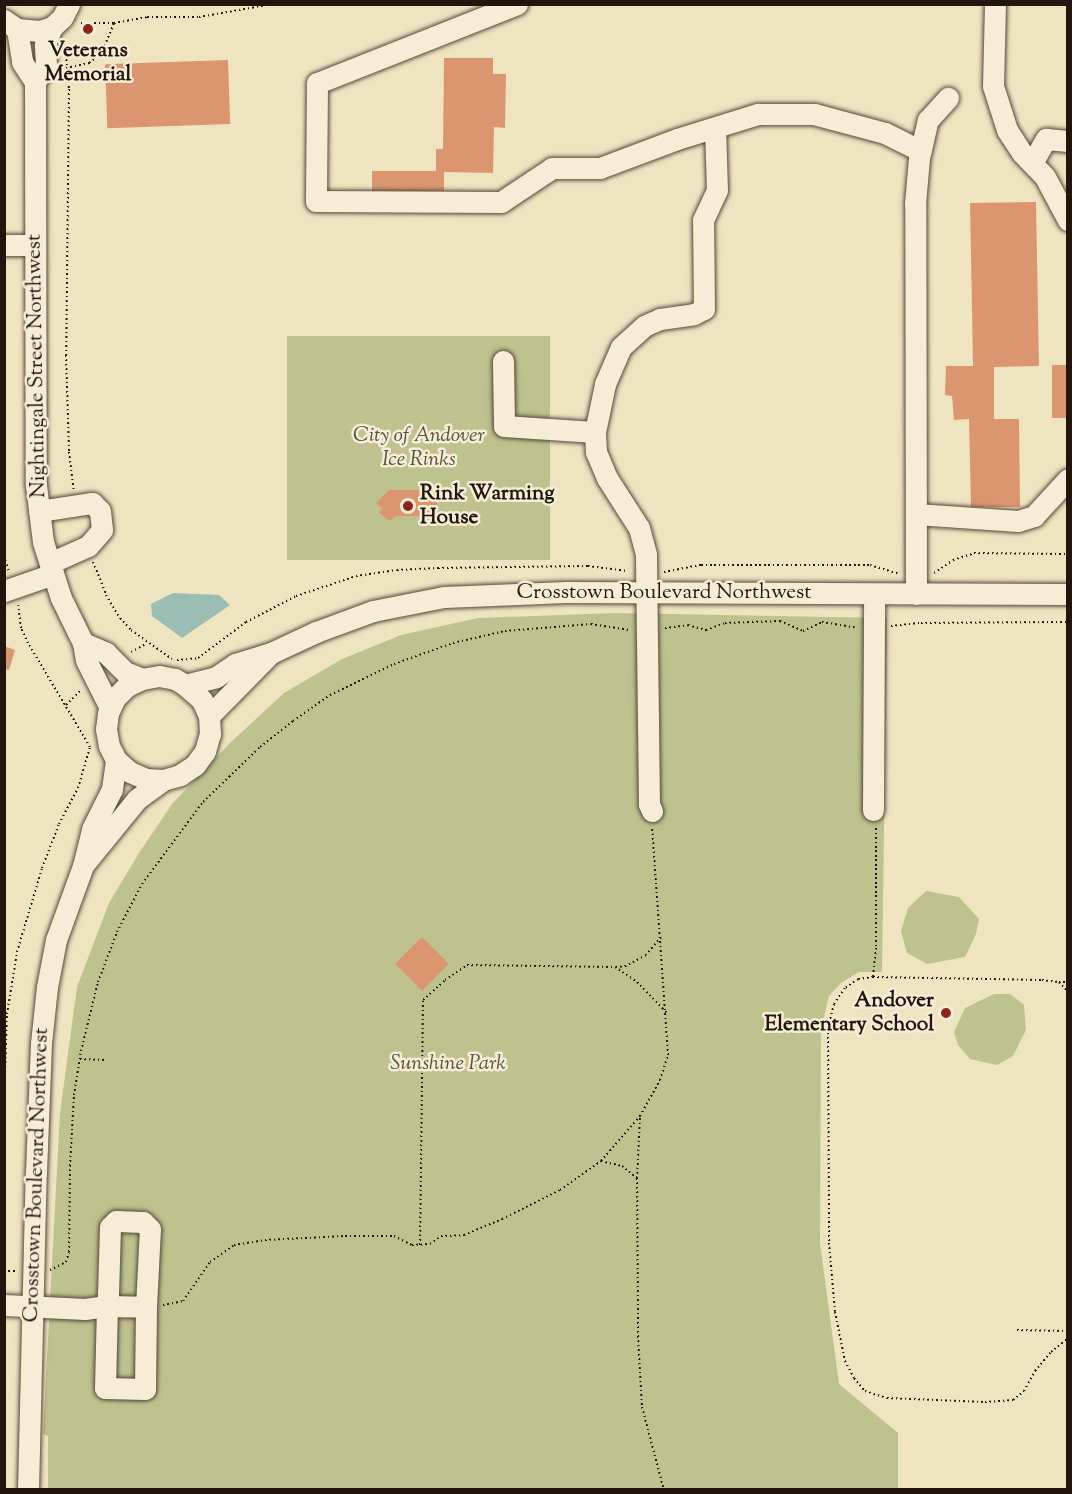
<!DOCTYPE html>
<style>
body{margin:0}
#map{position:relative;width:1072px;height:1494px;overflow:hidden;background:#efe4c0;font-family:"Sorts Mill Goudy",serif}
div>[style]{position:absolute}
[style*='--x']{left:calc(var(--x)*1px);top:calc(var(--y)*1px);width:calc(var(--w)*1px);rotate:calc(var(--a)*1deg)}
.green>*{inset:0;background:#bec28e;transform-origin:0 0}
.water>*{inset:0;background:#9abeb4}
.building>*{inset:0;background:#db9670;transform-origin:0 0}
.path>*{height:2px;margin-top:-1px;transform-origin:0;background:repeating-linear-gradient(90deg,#21150e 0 1.5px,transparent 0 4.5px)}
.roads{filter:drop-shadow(0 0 2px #54493a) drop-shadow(0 0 2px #54493a)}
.minor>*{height:21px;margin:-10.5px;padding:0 10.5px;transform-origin:10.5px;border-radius:10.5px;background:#f5edd6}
.dots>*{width:16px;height:16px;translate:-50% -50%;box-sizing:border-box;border:3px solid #f5edd6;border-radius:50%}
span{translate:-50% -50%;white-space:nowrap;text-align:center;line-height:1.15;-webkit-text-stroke:5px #f5edd6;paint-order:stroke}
.poi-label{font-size:21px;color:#21150e;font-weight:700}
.left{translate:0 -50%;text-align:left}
.right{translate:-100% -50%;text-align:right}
.street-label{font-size:21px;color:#21150e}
.park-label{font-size:21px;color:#58523b;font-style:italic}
.frame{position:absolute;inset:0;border:6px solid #21150e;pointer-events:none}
</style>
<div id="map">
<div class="green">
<i style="left:287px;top:336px;width:263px;height:224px"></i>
<i style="clip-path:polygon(614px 613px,887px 618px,882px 972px,859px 972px,841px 983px,829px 996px,821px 1030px,820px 1243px,839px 1384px,898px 1433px,898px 1489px,48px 1489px,48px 1436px,43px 1434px,60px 1113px,77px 987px,109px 903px,139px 853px,172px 804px,231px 742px,284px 693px,342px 659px,401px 635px,478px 618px)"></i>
<i style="clip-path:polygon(926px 891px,959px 897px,979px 919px,976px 934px,965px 957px,927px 964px,907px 953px,901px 931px,908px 908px)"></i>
<i style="clip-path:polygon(994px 994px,1010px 994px,1024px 1005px,1026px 1030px,1013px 1056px,997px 1065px,970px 1059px,958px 1045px,954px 1032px,965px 1008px)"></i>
</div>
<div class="water">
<i style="clip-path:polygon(173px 593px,219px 595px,230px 605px,182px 638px,152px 616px,151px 604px)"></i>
</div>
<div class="building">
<i style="clip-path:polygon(444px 58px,493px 58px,493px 74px,506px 74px,505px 128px,494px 127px,493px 173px,444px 172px,444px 191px,372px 191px,372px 171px,436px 171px,436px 149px,443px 149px)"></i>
<i style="left:228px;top:60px;width:64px;height:123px;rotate:88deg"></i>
<i style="clip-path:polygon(1036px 202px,1039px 366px,994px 367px,994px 419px,1019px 419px,1020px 507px,971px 507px,969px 419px,954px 420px,952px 396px,945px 395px,946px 366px,973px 366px,970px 203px)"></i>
<i style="left:1052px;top:365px;width:16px;height:53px"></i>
<i style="clip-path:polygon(389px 490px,437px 490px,437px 516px,396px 516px,389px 521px,379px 512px,382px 509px,376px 503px)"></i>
<i style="clip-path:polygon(4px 646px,15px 650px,9px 670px,4px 669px)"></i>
<i style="left:422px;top:937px;width:38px;height:38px;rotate:45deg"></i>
</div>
<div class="path">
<i style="--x:81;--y:23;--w:33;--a:0"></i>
<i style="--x:114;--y:23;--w:34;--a:-10"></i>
<i style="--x:147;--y:17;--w:52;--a:0"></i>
<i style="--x:199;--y:17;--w:75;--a:-10"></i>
<i style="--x:65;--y:46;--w:43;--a:84.7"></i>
<i style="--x:69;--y:89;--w:266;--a:90.6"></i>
<i style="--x:66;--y:355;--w:97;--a:88.2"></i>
<i style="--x:69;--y:452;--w:38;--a:83"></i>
<i style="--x:66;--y:68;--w:24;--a:-12"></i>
<i style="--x:89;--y:63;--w:15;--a:-37"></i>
<i style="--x:101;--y:54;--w:34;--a:-67"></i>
<i style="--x:4;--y:556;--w:16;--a:72"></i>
<i style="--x:93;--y:562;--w:35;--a:68"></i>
<i style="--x:106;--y:595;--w:27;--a:59"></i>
<i style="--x:120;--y:618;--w:16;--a:47"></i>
<i style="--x:131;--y:630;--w:50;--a:35.3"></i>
<i style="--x:664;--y:572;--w:38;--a:-11"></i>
<i style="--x:701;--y:565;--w:169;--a:0"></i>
<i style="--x:870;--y:565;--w:30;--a:17"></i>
<i style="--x:934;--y:573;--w:23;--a:-34"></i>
<i style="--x:953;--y:560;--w:22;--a:-18"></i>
<i style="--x:974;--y:553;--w:94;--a:0.6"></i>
<i style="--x:891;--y:626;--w:30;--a:-6"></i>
<i style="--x:921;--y:623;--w:147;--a:-0.4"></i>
<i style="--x:665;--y:628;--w:23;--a:-7"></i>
<i style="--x:688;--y:625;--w:19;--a:16"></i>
<i style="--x:706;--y:630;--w:20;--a:-20"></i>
<i style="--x:725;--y:623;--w:55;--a:-2.1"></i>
<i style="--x:780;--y:621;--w:25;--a:23"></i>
<i style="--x:803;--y:631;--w:21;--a:-25"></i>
<i style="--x:822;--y:622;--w:33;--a:9"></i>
<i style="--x:131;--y:652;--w:18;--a:-29"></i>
<i style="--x:177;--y:660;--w:21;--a:-5"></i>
<i style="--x:198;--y:658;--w:60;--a:-36.9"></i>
<i style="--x:246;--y:622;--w:56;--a:-27.5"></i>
<i style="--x:296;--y:596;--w:63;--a:-18.4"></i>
<i style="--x:356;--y:576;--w:41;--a:-8.3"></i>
<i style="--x:397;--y:570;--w:41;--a:-2.8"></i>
<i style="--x:438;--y:568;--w:150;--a:-0.8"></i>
<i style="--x:588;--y:566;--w:40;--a:7.1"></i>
<i style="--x:66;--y:705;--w:21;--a:-45"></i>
<i style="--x:876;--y:828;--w:120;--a:90"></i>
<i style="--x:876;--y:948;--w:29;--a:96"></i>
<i style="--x:873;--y:977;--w:169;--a:1"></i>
<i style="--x:1042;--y:980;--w:17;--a:7"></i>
<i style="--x:1059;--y:982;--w:13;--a:48"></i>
<i style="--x:661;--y:937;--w:23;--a:130"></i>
<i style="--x:646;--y:955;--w:23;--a:151"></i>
<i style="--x:626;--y:966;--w:11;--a:175"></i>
<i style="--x:615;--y:967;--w:27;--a:34"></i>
<i style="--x:637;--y:982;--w:43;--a:45.9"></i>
<i style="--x:873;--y:977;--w:15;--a:172"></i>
<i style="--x:858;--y:979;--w:16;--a:145"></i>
<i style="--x:845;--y:988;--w:19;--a:125"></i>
<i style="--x:834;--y:1004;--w:25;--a:104"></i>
<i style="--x:828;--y:1028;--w:215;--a:89.7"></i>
<i style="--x:829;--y:1243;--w:69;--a:85"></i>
<i style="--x:835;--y:1312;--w:50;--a:78.5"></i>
<i style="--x:845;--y:1361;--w:19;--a:62"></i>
<i style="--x:854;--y:1378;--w:17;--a:50"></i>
<i style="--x:865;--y:1391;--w:23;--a:18"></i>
<i style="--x:887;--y:1398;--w:98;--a:2.3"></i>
<i style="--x:985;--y:1402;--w:28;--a:-4"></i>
<i style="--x:1013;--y:1400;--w:14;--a:-39"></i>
<i style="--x:1024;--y:1391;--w:23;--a:-61"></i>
<i style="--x:1035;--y:1371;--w:25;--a:-50"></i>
<i style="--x:1051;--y:1352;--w:22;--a:-39"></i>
<i style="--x:1059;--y:982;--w:9;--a:0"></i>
<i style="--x:80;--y:1059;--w:27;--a:2"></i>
<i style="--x:4;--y:1103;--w:89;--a:-88.1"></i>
<i style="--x:7;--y:1014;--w:63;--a:-80.8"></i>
<i style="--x:17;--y:952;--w:88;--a:-73.4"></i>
<i style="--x:42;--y:868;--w:47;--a:-68.9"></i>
<i style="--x:59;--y:824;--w:41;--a:-62.2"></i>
<i style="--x:78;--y:788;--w:43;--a:-73.7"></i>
<i style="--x:90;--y:747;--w:121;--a:-120.8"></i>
<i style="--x:28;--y:643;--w:17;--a:-115"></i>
<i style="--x:21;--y:628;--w:23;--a:-97"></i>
<i style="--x:601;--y:1161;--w:22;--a:13"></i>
<i style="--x:622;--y:1166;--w:19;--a:39"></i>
<i style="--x:637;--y:1178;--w:61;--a:-87.2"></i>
<i style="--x:637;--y:1178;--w:158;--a:89.6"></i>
<i style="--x:638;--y:1336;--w:71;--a:86.8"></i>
<i style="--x:642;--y:1407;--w:86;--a:75.2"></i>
<i style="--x:420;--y:1245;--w:245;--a:-89.3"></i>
<i style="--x:423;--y:1000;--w:30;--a:-42"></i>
<i style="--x:445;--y:980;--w:27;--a:-34"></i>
<i style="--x:467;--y:965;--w:148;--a:0.8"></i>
<i style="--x:50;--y:1270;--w:18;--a:-27"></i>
<i style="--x:66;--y:1262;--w:10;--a:-73"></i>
<i style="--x:69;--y:1252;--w:86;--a:-89.3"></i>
<i style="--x:70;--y:1166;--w:71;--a:-86.8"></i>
<i style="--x:74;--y:1095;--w:45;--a:-81"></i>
<i style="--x:81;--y:1051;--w:71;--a:-76.2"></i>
<i style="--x:98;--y:982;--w:53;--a:-69.2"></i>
<i style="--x:117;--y:932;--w:54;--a:-62.5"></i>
<i style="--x:142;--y:884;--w:102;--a:-53.4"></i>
<i style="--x:203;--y:802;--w:79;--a:-44"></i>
<i style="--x:260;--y:747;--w:42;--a:-38.2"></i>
<i style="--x:293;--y:721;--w:45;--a:-35.1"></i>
<i style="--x:330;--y:695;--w:71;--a:-25.8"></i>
<i style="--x:394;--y:664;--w:63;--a:-19.6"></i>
<i style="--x:453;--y:643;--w:53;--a:-13"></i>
<i style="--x:505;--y:631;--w:86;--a:-4.7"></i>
<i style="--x:591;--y:624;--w:39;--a:9"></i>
<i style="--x:4;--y:1271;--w:11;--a:0"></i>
<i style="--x:163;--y:1305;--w:20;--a:-11"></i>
<i style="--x:183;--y:1301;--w:47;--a:-55.3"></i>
<i style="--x:210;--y:1262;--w:29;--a:-35"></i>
<i style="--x:234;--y:1245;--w:31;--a:-9"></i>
<i style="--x:265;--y:1240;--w:80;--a:-2.9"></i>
<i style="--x:345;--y:1236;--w:49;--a:0"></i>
<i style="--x:394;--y:1236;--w:20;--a:27"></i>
<i style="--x:412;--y:1245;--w:18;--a:-3"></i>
<i style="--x:430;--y:1244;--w:14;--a:-36"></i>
<i style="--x:441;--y:1236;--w:23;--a:-2"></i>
<i style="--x:464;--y:1235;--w:41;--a:-22.8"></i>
<i style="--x:502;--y:1219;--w:65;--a:-26.6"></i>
<i style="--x:560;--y:1190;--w:50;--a:-35.3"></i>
<i style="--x:601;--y:1161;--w:60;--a:-49.1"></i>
<i style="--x:640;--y:1116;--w:41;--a:-60.9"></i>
<i style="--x:660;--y:1080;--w:26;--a:-72"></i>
<i style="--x:668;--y:1055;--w:229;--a:-94"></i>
<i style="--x:1017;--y:1330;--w:51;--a:1.1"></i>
</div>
<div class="roads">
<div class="minor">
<i style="--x:517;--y:4;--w:215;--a:158.4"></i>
<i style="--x:317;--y:83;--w:118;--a:90.5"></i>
<i style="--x:316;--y:201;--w:185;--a:0.3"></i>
<i style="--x:501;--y:202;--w:61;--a:-33.7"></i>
<i style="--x:552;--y:168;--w:48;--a:0"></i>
<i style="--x:600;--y:168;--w:82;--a:-20.6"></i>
<i style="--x:677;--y:139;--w:85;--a:-17.2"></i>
<i style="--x:758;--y:114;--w:56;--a:0"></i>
<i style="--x:814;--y:114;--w:73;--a:15"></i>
<i style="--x:885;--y:133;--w:40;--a:26.6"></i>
<i style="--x:995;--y:4;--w:82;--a:91.4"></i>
<i style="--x:993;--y:86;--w:46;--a:72.3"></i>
<i style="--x:1007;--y:130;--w:27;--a:57"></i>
<i style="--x:1022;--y:153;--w:33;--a:46"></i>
<i style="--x:1045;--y:177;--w:49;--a:61.9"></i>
<i style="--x:4;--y:20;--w:16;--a:35"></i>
<i style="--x:17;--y:29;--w:23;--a:5"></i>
<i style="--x:40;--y:31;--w:13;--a:-18"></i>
<i style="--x:52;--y:27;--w:13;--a:-42"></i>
<i style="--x:62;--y:18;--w:16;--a:-63"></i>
<i style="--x:17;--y:29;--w:33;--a:81"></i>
<i style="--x:22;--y:62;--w:24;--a:57"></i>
<i style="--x:35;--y:82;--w:403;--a:89.9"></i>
<i style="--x:36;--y:485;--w:57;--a:83"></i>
<i style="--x:43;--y:542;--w:59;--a:72.2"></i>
<i style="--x:61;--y:598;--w:50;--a:63.9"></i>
<i style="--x:83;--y:643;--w:17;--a:80"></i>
<i style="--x:86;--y:660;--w:54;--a:63.4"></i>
<i style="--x:35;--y:82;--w:20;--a:-57"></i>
<i style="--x:46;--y:65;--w:21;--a:-93"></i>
<i style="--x:45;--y:44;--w:18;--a:-68"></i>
<i style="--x:1032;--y:163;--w:28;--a:-60"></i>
<i style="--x:1046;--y:139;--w:22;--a:5"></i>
<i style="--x:4;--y:245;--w:31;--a:0"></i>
<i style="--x:503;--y:361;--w:65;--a:89.1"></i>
<i style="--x:504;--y:426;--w:91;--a:3.8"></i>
<i style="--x:39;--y:511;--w:54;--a:-8.6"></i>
<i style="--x:92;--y:503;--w:11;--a:45"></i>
<i style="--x:100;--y:511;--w:19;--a:84"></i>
<i style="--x:102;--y:530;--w:21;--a:131"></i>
<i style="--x:88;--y:546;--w:42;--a:155.9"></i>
<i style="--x:916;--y:514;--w:102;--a:3.9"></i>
<i style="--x:1018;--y:521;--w:17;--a:-17"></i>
<i style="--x:1034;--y:516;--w:50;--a:-47.4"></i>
<i style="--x:4;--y:591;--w:52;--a:-19.1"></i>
<i style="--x:916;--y:594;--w:390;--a:-90.1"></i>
<i style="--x:915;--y:204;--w:46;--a:-85"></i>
<i style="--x:919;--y:158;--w:39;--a:-77"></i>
<i style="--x:928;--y:120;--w:30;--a:-48"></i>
<i style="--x:83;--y:643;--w:25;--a:23"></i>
<i style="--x:106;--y:653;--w:27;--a:45"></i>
<i style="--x:125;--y:672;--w:18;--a:22"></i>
<i style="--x:185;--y:685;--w:32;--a:-14"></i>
<i style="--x:216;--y:677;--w:23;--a:-34"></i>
<i style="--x:235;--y:664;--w:38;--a:-17"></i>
<i style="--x:271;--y:653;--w:50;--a:-25"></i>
<i style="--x:316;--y:632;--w:61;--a:-20.2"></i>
<i style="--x:373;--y:611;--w:72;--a:-11.2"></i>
<i style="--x:444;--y:597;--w:122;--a:-2.3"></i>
<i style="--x:566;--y:592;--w:502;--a:0.23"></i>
<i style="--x:209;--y:716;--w:17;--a:-114"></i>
<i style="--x:202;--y:700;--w:23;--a:-139"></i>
<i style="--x:185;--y:685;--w:12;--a:-149"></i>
<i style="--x:175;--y:679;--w:16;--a:-169"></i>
<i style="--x:159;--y:676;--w:17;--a:170"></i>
<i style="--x:142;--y:679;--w:17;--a:155"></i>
<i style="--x:127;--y:686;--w:17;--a:135"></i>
<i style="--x:115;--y:698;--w:17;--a:115"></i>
<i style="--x:108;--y:713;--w:16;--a:97"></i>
<i style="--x:106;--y:729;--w:17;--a:80"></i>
<i style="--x:109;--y:746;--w:16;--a:63"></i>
<i style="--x:116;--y:760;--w:18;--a:41"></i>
<i style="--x:130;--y:772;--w:17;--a:24"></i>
<i style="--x:146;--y:779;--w:17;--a:3"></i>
<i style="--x:163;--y:780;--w:18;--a:-16"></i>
<i style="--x:180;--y:775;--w:18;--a:-34"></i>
<i style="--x:195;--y:765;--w:17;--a:-54"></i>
<i style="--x:205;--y:751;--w:18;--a:-74"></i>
<i style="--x:210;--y:734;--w:18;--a:-93"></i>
<i style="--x:209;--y:716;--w:87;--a:-45.5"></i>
<i style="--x:873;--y:810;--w:216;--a:-89.7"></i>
<i style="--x:652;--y:811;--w:8;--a:-113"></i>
<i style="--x:649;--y:804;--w:250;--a:-90.7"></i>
<i style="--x:646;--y:554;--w:27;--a:-105"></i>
<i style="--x:639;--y:528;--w:59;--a:-122.6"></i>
<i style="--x:607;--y:478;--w:28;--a:-113"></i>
<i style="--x:596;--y:452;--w:20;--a:-93"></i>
<i style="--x:595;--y:432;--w:49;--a:-78.2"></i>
<i style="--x:605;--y:384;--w:40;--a:-66.6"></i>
<i style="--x:621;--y:347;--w:31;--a:-42"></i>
<i style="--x:644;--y:326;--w:17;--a:-24"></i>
<i style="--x:660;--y:319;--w:34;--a:-8"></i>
<i style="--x:694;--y:314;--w:11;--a:-27"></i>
<i style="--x:704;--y:309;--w:89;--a:-90.6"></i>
<i style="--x:703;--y:220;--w:33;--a:-65"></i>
<i style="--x:717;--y:190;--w:62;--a:-91.8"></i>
<i style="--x:85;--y:863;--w:82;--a:-50.9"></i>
<i style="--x:137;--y:799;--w:32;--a:-36"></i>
<i style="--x:4;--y:1305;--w:81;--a:2.8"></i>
<i style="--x:85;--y:1309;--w:22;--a:-8"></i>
<i style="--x:107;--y:1306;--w:39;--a:1"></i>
<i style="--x:146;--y:1307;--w:78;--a:-87.1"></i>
<i style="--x:150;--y:1229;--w:10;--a:-135"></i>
<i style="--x:143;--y:1222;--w:27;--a:-178"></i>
<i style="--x:116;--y:1221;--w:8;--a:135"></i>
<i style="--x:110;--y:1227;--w:68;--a:91.7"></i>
<i style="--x:108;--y:1295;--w:11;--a:95"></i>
<i style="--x:107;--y:1306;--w:82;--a:91.4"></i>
<i style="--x:105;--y:1388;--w:40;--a:1.4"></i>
<i style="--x:145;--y:1389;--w:82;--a:-89.3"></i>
<i style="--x:28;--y:1490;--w:317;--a:-88.6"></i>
<i style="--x:36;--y:1173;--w:130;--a:-87.8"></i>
<i style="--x:41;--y:1043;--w:56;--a:-83.9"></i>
<i style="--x:47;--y:987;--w:48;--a:-79.2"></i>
<i style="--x:56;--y:940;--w:79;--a:-70"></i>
<i style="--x:83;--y:866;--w:38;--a:-76"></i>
<i style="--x:92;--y:829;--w:45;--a:-63.4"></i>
<i style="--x:112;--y:789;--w:29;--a:-82"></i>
</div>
</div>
<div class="dots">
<i style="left:88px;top:29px;background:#8f2418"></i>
<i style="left:408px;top:506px;background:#8f2418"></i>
<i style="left:946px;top:1013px;background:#8f2418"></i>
</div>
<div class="poi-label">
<span style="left:88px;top:63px">Veterans<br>Memorial</span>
<span class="left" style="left:420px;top:506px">Rink Warming<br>House</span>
<span class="right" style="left:934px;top:1013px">Andover<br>Elementary School</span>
</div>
<div class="street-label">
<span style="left:37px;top:366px;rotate:-91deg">Nightingale Street Northwest</span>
<span style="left:664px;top:593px">Crosstown Boulevard Northwest</span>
<span style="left:37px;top:1175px;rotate:-88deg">Crosstown Boulevard Northwest</span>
</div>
<div class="park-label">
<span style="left:419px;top:448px">City of Andover<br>Ice Rinks</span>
<span style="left:448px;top:1064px">Sunshine Park</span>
</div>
<div class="frame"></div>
</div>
